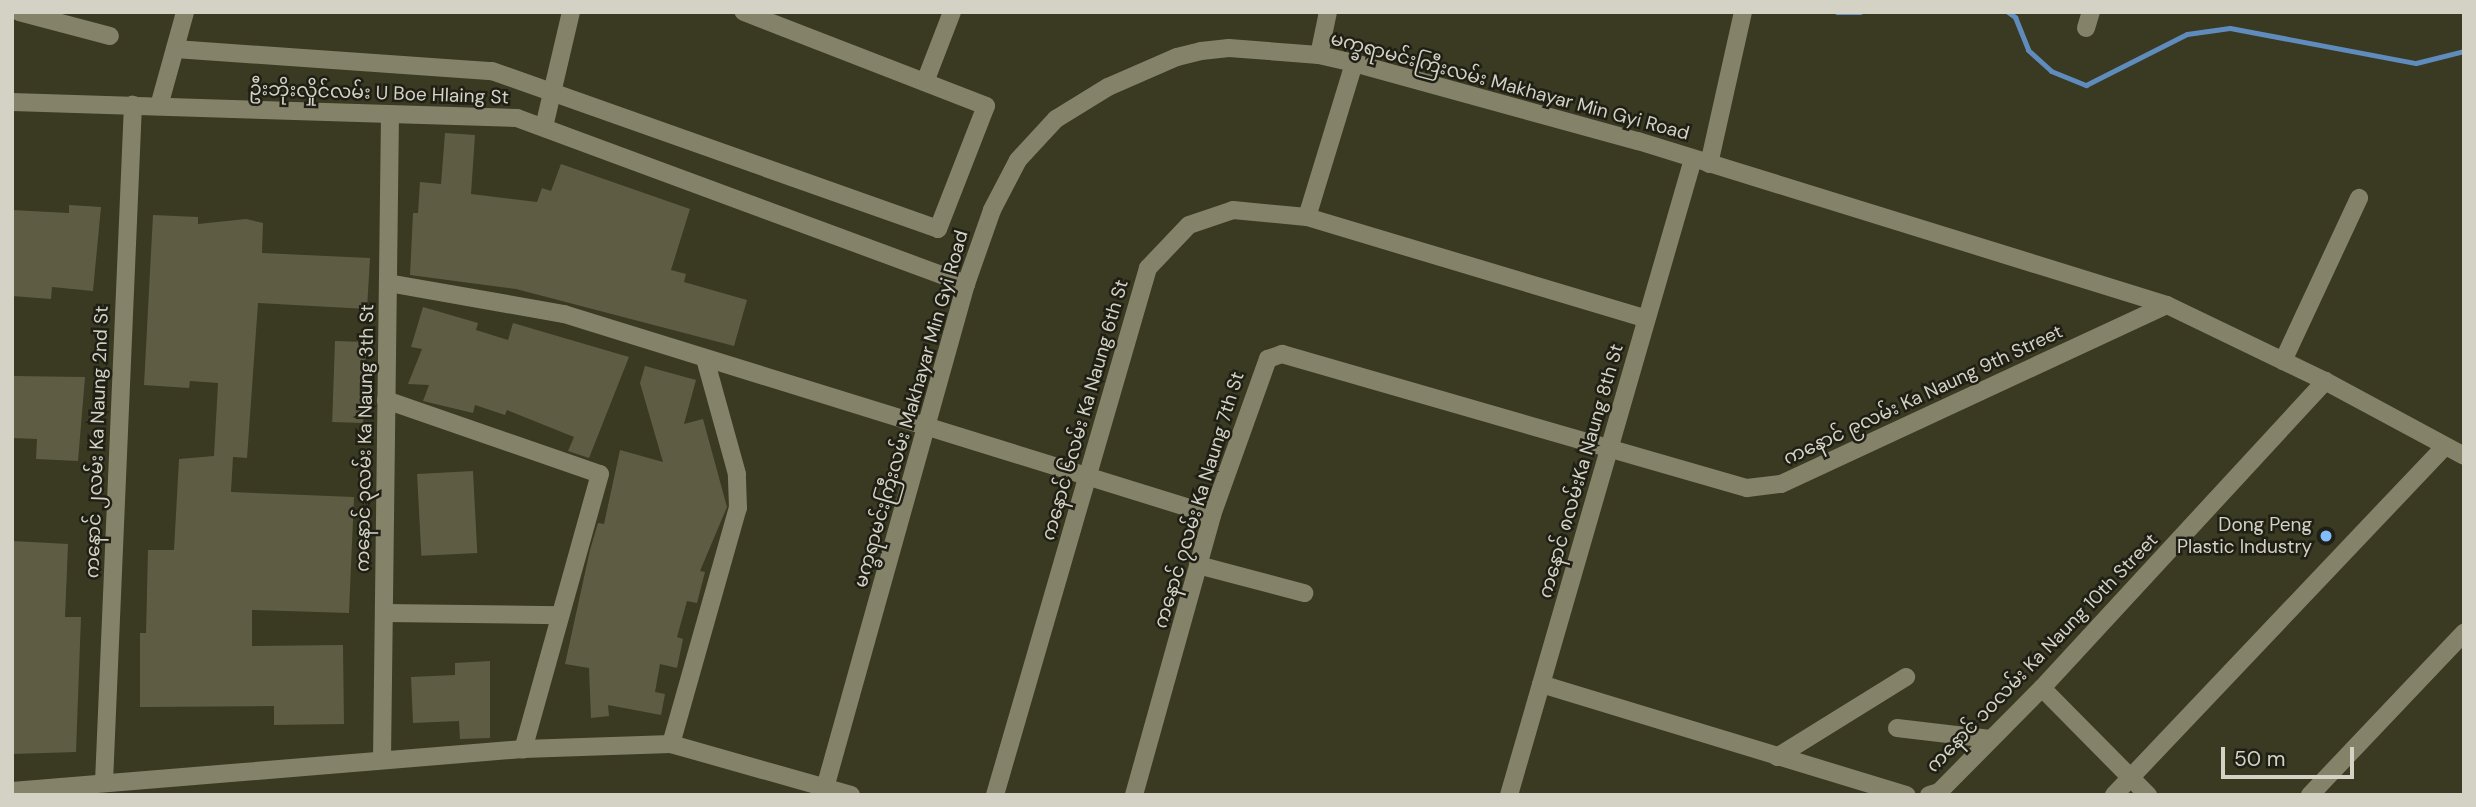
<!DOCTYPE html>
<meta charset="utf-8">
<style>
body{margin:0}
#map{position:relative;width:2476px;height:807px;overflow:hidden;background:#3a3921;font-family:"DM Sans","Noto Sans Myanmar",sans-serif}
div>[style]{position:absolute}
[style*='--x']{left:calc(var(--x)*1px);top:calc(var(--y)*1px);width:calc(var(--w)*1px);rotate:calc(var(--a)*1deg)}
.stream>*{height:5px;margin:-2.5px;padding:0 2.5px;transform-origin:2.5px;border-radius:2.5px;background:#5f8cbd}
.building>*{inset:0;background:#5e5d44;transform-origin:0 0}
.minor>*{height:18px;margin:-9px;padding:0 9px;transform-origin:9px;border-radius:9px;background:#848268}
.dots>*{width:19px;height:19px;translate:-50% -50%;box-sizing:border-box;border:4px solid #201f15;border-radius:50%}
span{translate:-50% -50%;white-space:nowrap;text-align:center;line-height:1.15;-webkit-text-stroke:5px #201f15;paint-order:stroke}
.street-label{font-size:19px;color:#d3d2c4}
.poi-label{font-size:19px;color:#d3d2c4}
.right{translate:-100% -50%;text-align:right}
.frame{position:absolute;inset:0;border:14px solid #d3d2c4;pointer-events:none}
.scale{position:absolute;left:2221px;top:747px;width:133px;height:32px;box-sizing:border-box;border:4px solid #d3d2c4;border-top:0;padding-left:9px;font-size:21px;line-height:24px;white-space:nowrap;color:#d3d2c4;-webkit-text-stroke:5px #201f15;paint-order:stroke}
</style>
<div id="map">
<div class="stream">
<i style="--x:1837;--y:12;--w:23;--a:0"></i>
<i style="--x:2008;--y:12;--w:9;--a:36"></i>
<i style="--x:2015;--y:17;--w:35;--a:68"></i>
<i style="--x:2028;--y:50;--w:31;--a:42"></i>
<i style="--x:2051;--y:71;--w:38;--a:22"></i>
<i style="--x:2086;--y:85;--w:113;--a:-26.8"></i>
<i style="--x:2187;--y:34;--w:43;--a:-7.9"></i>
<i style="--x:2230;--y:28;--w:189;--a:10.7"></i>
<i style="--x:2416;--y:63;--w:49;--a:-14"></i>
</div>
<div class="building">
<i style="clip-path:polygon(445px 133px,475px 135px,471px 194px,537px 202px,542px 188px,551px 191px,561px 164px,690px 209px,671px 270px,686px 274px,684px 282px,747px 300px,734px 346px,516px 289px,410px 275px,413px 213px,418px 213px,420px 182px,441px 184px)"></i>
<i style="clip-path:polygon(69px 205px,101px 207px,93px 291px,52px 287px,51px 299px,12px 296px,12px 210px,69px 213px)"></i>
<i style="clip-path:polygon(153px 215px,198px 217px,198px 224px,246px 219px,263px 223px,262px 253px,370px 258px,367px 309px,258px 303px,247px 458px,233px 457px,231px 492px,354px 497px,349px 613px,252px 610px,252px 646px,343px 645px,344px 724px,274px 725px,274px 706px,140px 707px,140px 633px,146px 633px,148px 550px,174px 550px,179px 459px,214px 456px,218px 383px,190px 381px,189px 388px,144px 385px)"></i>
<i style="clip-path:polygon(423px 307px,478px 323px,476px 330px,508px 340px,513px 323px,629px 357px,589px 458px,568px 451px,574px 437px,507px 410px,505px 415px,475px 405px,473px 413px,423px 401px,429px 385px,408px 384px,422px 349px,411px 347px)"></i>
<i style="left:335px;top:341px;width:31px;height:81px;rotate:2deg"></i>
<i style="clip-path:polygon(645px 366px,696px 380px,684px 424px,703px 419px,727px 507px,700px 571px,705px 572px,697px 603px,687px 601px,677px 637px,683px 639px,677px 668px,660px 664px,655px 692px,665px 694px,661px 715px,608px 705px,609px 716px,591px 718px,589px 668px,565px 664px,590px 550px,598px 523px,604px 524px,620px 450px,663px 462px,640px 383px)"></i>
<i style="clip-path:polygon(12px 376px,85px 377px,78px 461px,36px 459px,37px 439px,12px 438px)"></i>
<i style="left:473px;top:471px;width:82px;height:56px;rotate:87deg"></i>
<i style="clip-path:polygon(12px 541px,68px 544px,65px 617px,81px 617px,76px 752px,12px 754px)"></i>
<i style="clip-path:polygon(490px 661px,490px 738px,460px 739px,459px 721px,413px 723px,411px 677px,455px 675px,455px 663px)"></i>
</div>
<div class="minor">
<i style="--x:19;--y:12;--w:94;--a:14.8"></i>
<i style="--x:2086;--y:28;--w:17;--a:-73"></i>
<i style="--x:175;--y:49;--w:318;--a:4"></i>
<i style="--x:492;--y:71;--w:473;--a:19.5"></i>
<i style="--x:938;--y:229;--w:132;--a:-68.7"></i>
<i style="--x:986;--y:106;--w:260;--a:-158.8"></i>
<i style="--x:1319;--y:55;--w:44;--a:-78.2"></i>
<i style="--x:925;--y:82;--w:75;--a:-68.9"></i>
<i style="--x:12;--y:102;--w:505;--a:1.81"></i>
<i style="--x:517;--y:118;--w:479;--a:20.3"></i>
<i style="--x:159;--y:106;--w:98;--a:-74.5"></i>
<i style="--x:544;--y:127;--w:118;--a:-76.8"></i>
<i style="--x:1709;--y:164;--w:156;--a:-77.4"></i>
<i style="--x:1307;--y:217;--w:161;--a:-73"></i>
<i style="--x:388;--y:283;--w:179;--a:10"></i>
<i style="--x:564;--y:314;--w:678;--a:17.23"></i>
<i style="--x:2283;--y:361;--w:180;--a:-65"></i>
<i style="--x:386;--y:400;--w:226;--a:19.1"></i>
<i style="--x:600;--y:474;--w:286;--a:105.6"></i>
<i style="--x:1198;--y:565;--w:110;--a:14.8"></i>
<i style="--x:384;--y:613;--w:176;--a:0.7"></i>
<i style="--x:1541;--y:684;--w:382;--a:16.9"></i>
<i style="--x:2042;--y:688;--w:151;--a:45.3"></i>
<i style="--x:1897;--y:728;--w:94;--a:6.7"></i>
<i style="--x:671;--y:744;--w:245;--a:-74.2"></i>
<i style="--x:738;--y:508;--w:34;--a:-92"></i>
<i style="--x:737;--y:474;--w:119;--a:-105.5"></i>
<i style="--x:1777;--y:757;--w:152;--a:-31.8"></i>
<i style="--x:382;--y:760;--w:644;--a:-89.29"></i>
<i style="--x:104;--y:782;--w:678;--a:-87.55"></i>
<i style="--x:12;--y:791;--w:513;--a:-4.7"></i>
<i style="--x:523;--y:749;--w:148;--a:-1.9"></i>
<i style="--x:671;--y:744;--w:187;--a:15.8"></i>
<i style="--x:823;--y:795;--w:531;--a:-74.37"></i>
<i style="--x:966;--y:284;--w:78;--a:-70.6"></i>
<i style="--x:992;--y:210;--w:56;--a:-62.5"></i>
<i style="--x:1018;--y:160;--w:56;--a:-47.2"></i>
<i style="--x:1056;--y:119;--w:61;--a:-31.6"></i>
<i style="--x:1108;--y:87;--w:75;--a:-23.5"></i>
<i style="--x:1177;--y:57;--w:25;--a:-14"></i>
<i style="--x:1201;--y:51;--w:28;--a:-6"></i>
<i style="--x:1229;--y:48;--w:90;--a:4.4"></i>
<i style="--x:1319;--y:55;--w:36;--a:13"></i>
<i style="--x:1354;--y:63;--w:295;--a:15.4"></i>
<i style="--x:1638;--y:141;--w:554;--a:17.22"></i>
<i style="--x:2167;--y:305;--w:175;--a:25.7"></i>
<i style="--x:2325;--y:381;--w:158;--a:28.3"></i>
<i style="--x:995;--y:795;--w:549;--a:-73.81"></i>
<i style="--x:1148;--y:268;--w:59;--a:-46.4"></i>
<i style="--x:1189;--y:225;--w:46;--a:-18.8"></i>
<i style="--x:1233;--y:210;--w:74;--a:5.4"></i>
<i style="--x:1307;--y:217;--w:354;--a:16.7"></i>
<i style="--x:1134;--y:795;--w:291;--a:-74.4"></i>
<i style="--x:1212;--y:515;--w:166;--a:-70.3"></i>
<i style="--x:1268;--y:359;--w:15;--a:-20"></i>
<i style="--x:1282;--y:354;--w:484;--a:16.1"></i>
<i style="--x:1747;--y:488;--w:34;--a:-7"></i>
<i style="--x:1781;--y:484;--w:425;--a:-24.9"></i>
<i style="--x:1509;--y:795;--w:662;--a:-73.86"></i>
<i style="--x:1929;--y:795;--w:10;--a:-17"></i>
<i style="--x:1939;--y:792;--w:146;--a:-45.3"></i>
<i style="--x:2042;--y:688;--w:418;--a:-47.3"></i>
<i style="--x:2114;--y:795;--w:480;--a:-46.5"></i>
<i style="--x:2310;--y:795;--w:224;--a:-46.5"></i>
</div>
<div class="dots">
<i style="left:2326px;top:536px;background:#83bcfb"></i>
</div>
<div class="street-label">
<span style="left:1510px;top:86px;rotate:15deg">မက္ခရာမင်းကြီးလမ်း Makhayar Min Gyi Road</span>
<span style="left:379px;top:93px;rotate:2deg">ဦးဘိုးလှိုင်လမ်း U Boe Hlaing St</span>
<span style="left:1923px;top:395px;rotate:-25deg">ကနောင် ၉လမ်း Ka Naung 9th Street</span>
<span style="left:911px;top:409px;rotate:-74deg">မက္ခရာမင်းကြီးလမ်း Makhayar Min Gyi Road</span>
<span style="left:1085px;top:410px;rotate:-74deg">ကနောင် ၆လမ်း Ka Naung 6th St</span>
<span style="left:365px;top:438px;rotate:-89deg">ကနောင် ၃လမ်း Ka Naung 3th St</span>
<span style="left:97px;top:442px;rotate:-88deg">ကနောင် ၂လမ်း Ka Naung 2nd St</span>
<span style="left:1581px;top:471px;rotate:-74deg">ကနောင် ၈လမ်းKa Naung 8th St</span>
<span style="left:1199px;top:500px;rotate:-73deg">ကနောင် ၇လမ်း Ka Naung 7th St</span>
<span style="left:2042px;top:653px;rotate:-46deg">ကနောင် ၁၀လမ်း Ka Naung 10th Street</span>
</div>
<div class="poi-label">
<span class="right" style="left:2312px;top:536px">Dong Peng<br>Plastic Industry</span>
</div>
<div class="frame"></div>
<div class="scale">50 m</div>
</div>
